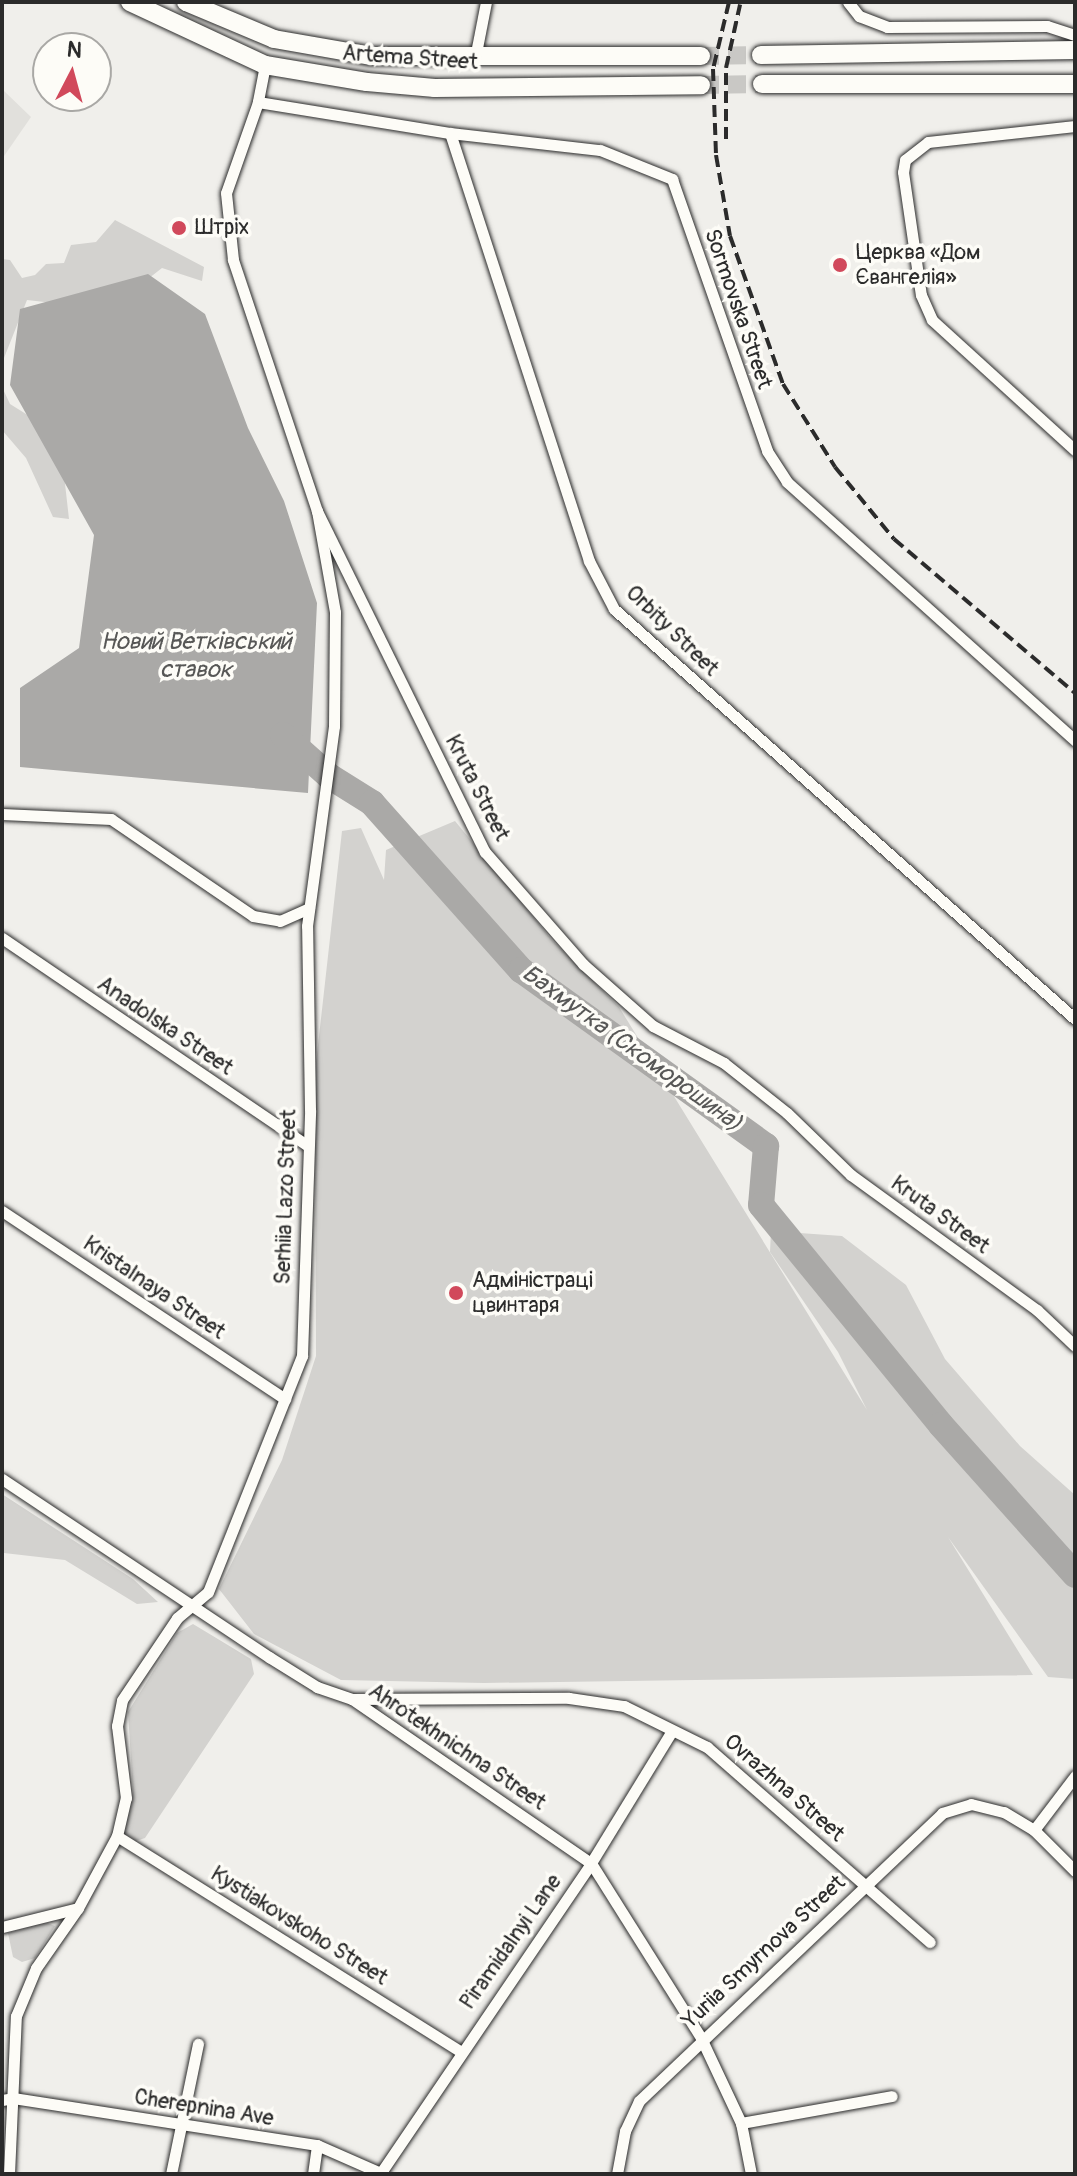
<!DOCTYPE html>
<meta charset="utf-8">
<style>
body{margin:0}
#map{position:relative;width:1077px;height:2176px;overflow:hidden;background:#f0efeb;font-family:Pangolin,sans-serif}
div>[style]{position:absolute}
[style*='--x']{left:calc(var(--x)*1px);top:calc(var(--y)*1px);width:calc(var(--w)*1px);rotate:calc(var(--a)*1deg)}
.built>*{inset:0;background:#e1e0dc}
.green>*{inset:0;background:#d3d2cf}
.water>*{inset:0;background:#aaa9a7}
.river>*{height:26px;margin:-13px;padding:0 13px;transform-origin:13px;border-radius:13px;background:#aaa9a7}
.primary-tunnel>*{height:18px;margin-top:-9px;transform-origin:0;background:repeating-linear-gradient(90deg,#c9c8c5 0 18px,transparent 0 27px)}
.roads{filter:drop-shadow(0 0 2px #2b2b2b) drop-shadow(0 0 2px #2b2b2b)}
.street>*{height:11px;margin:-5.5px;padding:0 5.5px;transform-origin:5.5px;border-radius:5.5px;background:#fdfcf7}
.primary>*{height:18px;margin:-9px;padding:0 9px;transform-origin:9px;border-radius:9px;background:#fdfcf7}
.rail>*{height:4px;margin-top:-2px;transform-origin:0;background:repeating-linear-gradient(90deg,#2b2b2b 0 12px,transparent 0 18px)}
.dots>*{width:22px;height:22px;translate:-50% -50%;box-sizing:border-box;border:4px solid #fdfcf7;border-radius:50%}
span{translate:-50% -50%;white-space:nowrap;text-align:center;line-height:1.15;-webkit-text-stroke:7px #fdfcf7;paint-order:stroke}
.street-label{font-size:22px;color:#2b2b2b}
.poi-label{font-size:22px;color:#2b2b2b}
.left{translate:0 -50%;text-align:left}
.water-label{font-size:24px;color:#575756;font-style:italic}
.frame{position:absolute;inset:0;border:4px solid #2b2b2b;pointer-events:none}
.north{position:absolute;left:32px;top:32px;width:80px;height:80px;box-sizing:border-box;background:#fdfcf7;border:2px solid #a9a8a5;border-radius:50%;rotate:6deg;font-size:22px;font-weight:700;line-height:32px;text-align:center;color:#2b2b2b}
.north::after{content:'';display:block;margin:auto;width:28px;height:36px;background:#d1495b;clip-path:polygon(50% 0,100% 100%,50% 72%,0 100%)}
</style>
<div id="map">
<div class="built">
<i style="clip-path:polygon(2px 89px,31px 117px,2px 159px)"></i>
</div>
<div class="green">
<i style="clip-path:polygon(115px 220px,204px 267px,202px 281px,162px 268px,135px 289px,71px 305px,27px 300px,2px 363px,2px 259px,10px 260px,22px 278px,35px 275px,46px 264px,64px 263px,71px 245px,96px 242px)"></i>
<i style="clip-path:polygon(2px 387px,10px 404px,42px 424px,62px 457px,69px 519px,53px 517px,26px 458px,2px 430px)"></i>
<i style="clip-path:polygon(455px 821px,552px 940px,619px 1007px,867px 1410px,838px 1352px,770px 1252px,771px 1231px,842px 1236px,906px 1285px,945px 1359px,1020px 1446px,1075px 1495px,1075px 1679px,1048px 1677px,948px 1537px,1033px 1675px,484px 1683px,341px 1680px,254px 1634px,219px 1589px,282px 1460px,316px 1356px,315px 1072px,342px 831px,361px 828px,384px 880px,386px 850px)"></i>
<i style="clip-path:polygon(2px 1494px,133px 1579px,158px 1602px,137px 1604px,65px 1560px,4px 1553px,2px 1574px)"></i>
<i style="clip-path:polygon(193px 1624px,251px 1659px,254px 1674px,145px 1838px,136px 1841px,123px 1833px,133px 1792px,128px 1712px,177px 1633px)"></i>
<i style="clip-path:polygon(45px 1922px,55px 1926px,35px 1958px,22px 1962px,13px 1957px,8px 1933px)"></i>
</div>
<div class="water">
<i style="clip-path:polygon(148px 274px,205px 314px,248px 428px,284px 501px,317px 603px,308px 793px,20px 767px,20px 688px,79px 648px,94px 535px,10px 385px,20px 309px)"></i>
</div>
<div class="river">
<i style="--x:283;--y:735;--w:62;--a:41.7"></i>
<i style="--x:329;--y:776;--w:51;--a:32.1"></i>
<i style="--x:372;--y:803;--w:224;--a:48.3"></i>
<i style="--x:521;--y:970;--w:302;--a:35.7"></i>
<i style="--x:766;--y:1146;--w:59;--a:94.8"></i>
<i style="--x:761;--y:1205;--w:284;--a:50.7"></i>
<i style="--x:941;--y:1425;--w:201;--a:48.2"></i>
</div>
<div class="primary-tunnel">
<i style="--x:701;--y:56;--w:60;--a:-1"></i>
<i style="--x:701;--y:85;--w:61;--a:-0.9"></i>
</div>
<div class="roads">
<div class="street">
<i style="--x:848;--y:2;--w:18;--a:52"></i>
<i style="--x:859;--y:16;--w:30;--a:21"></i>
<i style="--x:887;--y:27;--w:160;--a:-0.4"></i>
<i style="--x:1047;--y:26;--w:29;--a:18"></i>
<i style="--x:475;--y:58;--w:57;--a:-78.9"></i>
<i style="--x:265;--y:65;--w:38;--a:101"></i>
<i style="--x:258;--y:102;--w:96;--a:109.4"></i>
<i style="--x:226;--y:193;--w:67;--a:84"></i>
<i style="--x:233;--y:260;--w:265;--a:71.5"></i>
<i style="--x:317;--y:511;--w:380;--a:63.8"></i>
<i style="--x:485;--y:852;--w:149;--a:48.8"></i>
<i style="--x:583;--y:964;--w:94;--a:41.5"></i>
<i style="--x:653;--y:1026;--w:80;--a:27.5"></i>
<i style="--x:724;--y:1063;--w:80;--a:38.4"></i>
<i style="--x:787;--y:1113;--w:89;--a:44.1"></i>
<i style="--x:851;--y:1175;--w:230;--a:36"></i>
<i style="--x:1037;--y:1310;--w:52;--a:43.5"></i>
<i style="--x:258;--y:102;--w:194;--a:9.2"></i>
<i style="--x:450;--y:133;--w:151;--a:6.5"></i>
<i style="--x:600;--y:150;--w:78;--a:21.9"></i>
<i style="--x:672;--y:179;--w:288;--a:70.7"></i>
<i style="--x:767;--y:451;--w:37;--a:57"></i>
<i style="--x:787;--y:482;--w:387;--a:41.9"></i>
<i style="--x:1075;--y:126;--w:148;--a:173.8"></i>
<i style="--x:928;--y:142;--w:29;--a:142"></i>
<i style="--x:905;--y:160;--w:12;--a:99"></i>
<i style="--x:903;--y:172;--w:124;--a:81.7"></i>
<i style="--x:921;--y:295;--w:27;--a:66"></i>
<i style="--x:932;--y:320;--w:193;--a:42.3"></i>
<i style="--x:450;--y:133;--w:450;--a:72"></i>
<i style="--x:589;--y:561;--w:54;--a:62.5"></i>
<i style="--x:614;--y:609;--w:617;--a:41.65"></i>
<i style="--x:2;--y:814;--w:109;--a:2.6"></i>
<i style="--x:111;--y:819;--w:172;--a:34.3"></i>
<i style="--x:253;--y:916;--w:27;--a:10"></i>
<i style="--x:280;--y:921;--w:32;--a:-24"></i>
<i style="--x:2;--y:938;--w:369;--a:34.2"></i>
<i style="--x:2;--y:1211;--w:340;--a:33.6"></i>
<i style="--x:2;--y:1479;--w:321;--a:33.7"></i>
<i style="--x:269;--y:1657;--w:57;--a:32"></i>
<i style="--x:317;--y:1687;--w:37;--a:19"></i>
<i style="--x:352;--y:1699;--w:290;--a:34.5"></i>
<i style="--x:591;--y:1863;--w:207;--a:57.8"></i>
<i style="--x:701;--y:2038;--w:94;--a:64.8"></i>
<i style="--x:741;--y:2123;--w:52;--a:78.9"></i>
<i style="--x:352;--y:1699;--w:217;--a:-0.3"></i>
<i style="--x:569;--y:1698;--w:56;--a:8.3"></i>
<i style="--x:624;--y:1706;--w:93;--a:26.3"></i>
<i style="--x:707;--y:1747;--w:296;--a:41.2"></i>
<i style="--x:1034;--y:1830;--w:68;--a:-52.8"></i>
<i style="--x:117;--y:1836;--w:405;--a:32.1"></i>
<i style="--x:2;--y:1927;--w:78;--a:-14"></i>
<i style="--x:2;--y:2100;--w:11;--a:-10"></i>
<i style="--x:13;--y:2098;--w:308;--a:8.8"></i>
<i style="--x:317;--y:2145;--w:72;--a:23.7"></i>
<i style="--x:741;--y:2123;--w:153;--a:-10.1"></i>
<i style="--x:9;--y:2174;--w:158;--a:-87.5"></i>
<i style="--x:16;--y:2016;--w:52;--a:-67.4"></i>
<i style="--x:36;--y:1968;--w:73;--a:-55"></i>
<i style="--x:78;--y:1908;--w:82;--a:-61.6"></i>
<i style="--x:117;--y:1836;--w:39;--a:-77"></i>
<i style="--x:126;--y:1798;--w:73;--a:-97.1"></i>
<i style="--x:117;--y:1726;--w:26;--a:-79"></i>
<i style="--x:122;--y:1700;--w:99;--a:-56.1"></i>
<i style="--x:177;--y:1618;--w:40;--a:-40"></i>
<i style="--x:208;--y:1592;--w:254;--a:-68.3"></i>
<i style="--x:302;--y:1356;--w:246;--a:-88.1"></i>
<i style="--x:310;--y:1110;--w:184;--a:-90.9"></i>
<i style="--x:307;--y:926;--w:202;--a:-82.3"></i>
<i style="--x:334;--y:726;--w:114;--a:-89.5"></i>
<i style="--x:335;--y:612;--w:103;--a:-100.1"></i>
<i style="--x:171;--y:2174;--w:133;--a:-78.3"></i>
<i style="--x:313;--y:2174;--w:29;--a:-82"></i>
<i style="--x:380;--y:2174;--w:376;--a:-55.8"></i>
<i style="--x:591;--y:1863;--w:155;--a:-58.5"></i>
<i style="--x:617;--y:2174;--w:44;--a:-79.5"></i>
<i style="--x:625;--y:2131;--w:33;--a:-65"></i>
<i style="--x:639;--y:2101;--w:418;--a:-43.5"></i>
<i style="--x:942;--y:1813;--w:30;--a:-17"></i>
<i style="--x:971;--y:1804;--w:34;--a:14"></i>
<i style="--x:1004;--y:1812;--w:35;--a:31"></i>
<i style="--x:1034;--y:1830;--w:58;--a:45"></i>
</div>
<div class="primary">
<i style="--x:130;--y:2;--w:149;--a:25"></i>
<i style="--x:265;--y:65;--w:103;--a:9.5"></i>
<i style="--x:367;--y:82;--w:68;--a:5"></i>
<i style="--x:435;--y:88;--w:266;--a:-0.6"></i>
<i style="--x:186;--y:2;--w:95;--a:22.8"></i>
<i style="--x:274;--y:39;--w:98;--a:9.9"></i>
<i style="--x:371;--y:56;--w:330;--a:0"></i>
<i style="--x:761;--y:55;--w:314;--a:-0.9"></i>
<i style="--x:762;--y:84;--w:313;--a:0"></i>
</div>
</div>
<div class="rail">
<i style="--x:729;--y:2;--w:69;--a:103.4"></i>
<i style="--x:713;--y:69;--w:86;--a:88"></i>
<i style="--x:716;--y:155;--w:82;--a:80.2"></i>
<i style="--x:730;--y:236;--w:157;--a:70.3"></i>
<i style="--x:783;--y:384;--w:98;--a:57.9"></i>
<i style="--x:835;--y:467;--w:93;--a:50.7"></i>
<i style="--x:894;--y:539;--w:238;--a:40.4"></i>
<i style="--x:726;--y:139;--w:71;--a:-90"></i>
<i style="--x:726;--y:68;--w:65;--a:-77.5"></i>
</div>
<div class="dots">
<i style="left:179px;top:228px;background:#d1495b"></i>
<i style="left:840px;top:265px;background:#d1495b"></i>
<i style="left:456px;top:1293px;background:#d1495b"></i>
</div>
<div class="street-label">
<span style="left:410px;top:58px;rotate:4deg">Artema Street</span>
<span style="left:738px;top:309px;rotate:71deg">Sormovska Street</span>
<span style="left:672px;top:631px;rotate:44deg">Orbity Street</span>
<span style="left:477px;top:788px;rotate:63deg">Kruta Street</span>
<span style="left:165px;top:1026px;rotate:34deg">Anadolska Street</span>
<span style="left:286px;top:1197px;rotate:-88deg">Serhiia Lazo Street</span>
<span style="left:940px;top:1215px;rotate:36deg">Kruta Street</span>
<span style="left:154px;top:1288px;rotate:34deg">Kristalnaya Street</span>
<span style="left:457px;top:1747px;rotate:34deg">Ahrotekhnichna Street</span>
<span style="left:784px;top:1788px;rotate:41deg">Ovrazhna Street</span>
<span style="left:299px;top:1926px;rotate:32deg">Kystiakovskoho Street</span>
<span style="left:511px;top:1942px;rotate:-55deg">Piramidalnyi Lane</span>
<span style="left:764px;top:1952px;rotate:-43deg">Yuriia Smyrnova Street</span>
<span style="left:204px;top:2108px;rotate:9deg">Cherepnina Ave</span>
</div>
<div class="poi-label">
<span class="left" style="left:195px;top:228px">Штріх</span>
<span class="left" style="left:856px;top:265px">Церква «Дом<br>Євангелія»</span>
<span class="left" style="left:472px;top:1293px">Адміністраці<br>цвинтаря</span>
</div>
<div class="water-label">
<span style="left:196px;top:656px">Новий Ветківський<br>ставок</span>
<span style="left:632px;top:1048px;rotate:36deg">Бахмутка (Скоморошина)</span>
</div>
<div class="frame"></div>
<div class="north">N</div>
</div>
